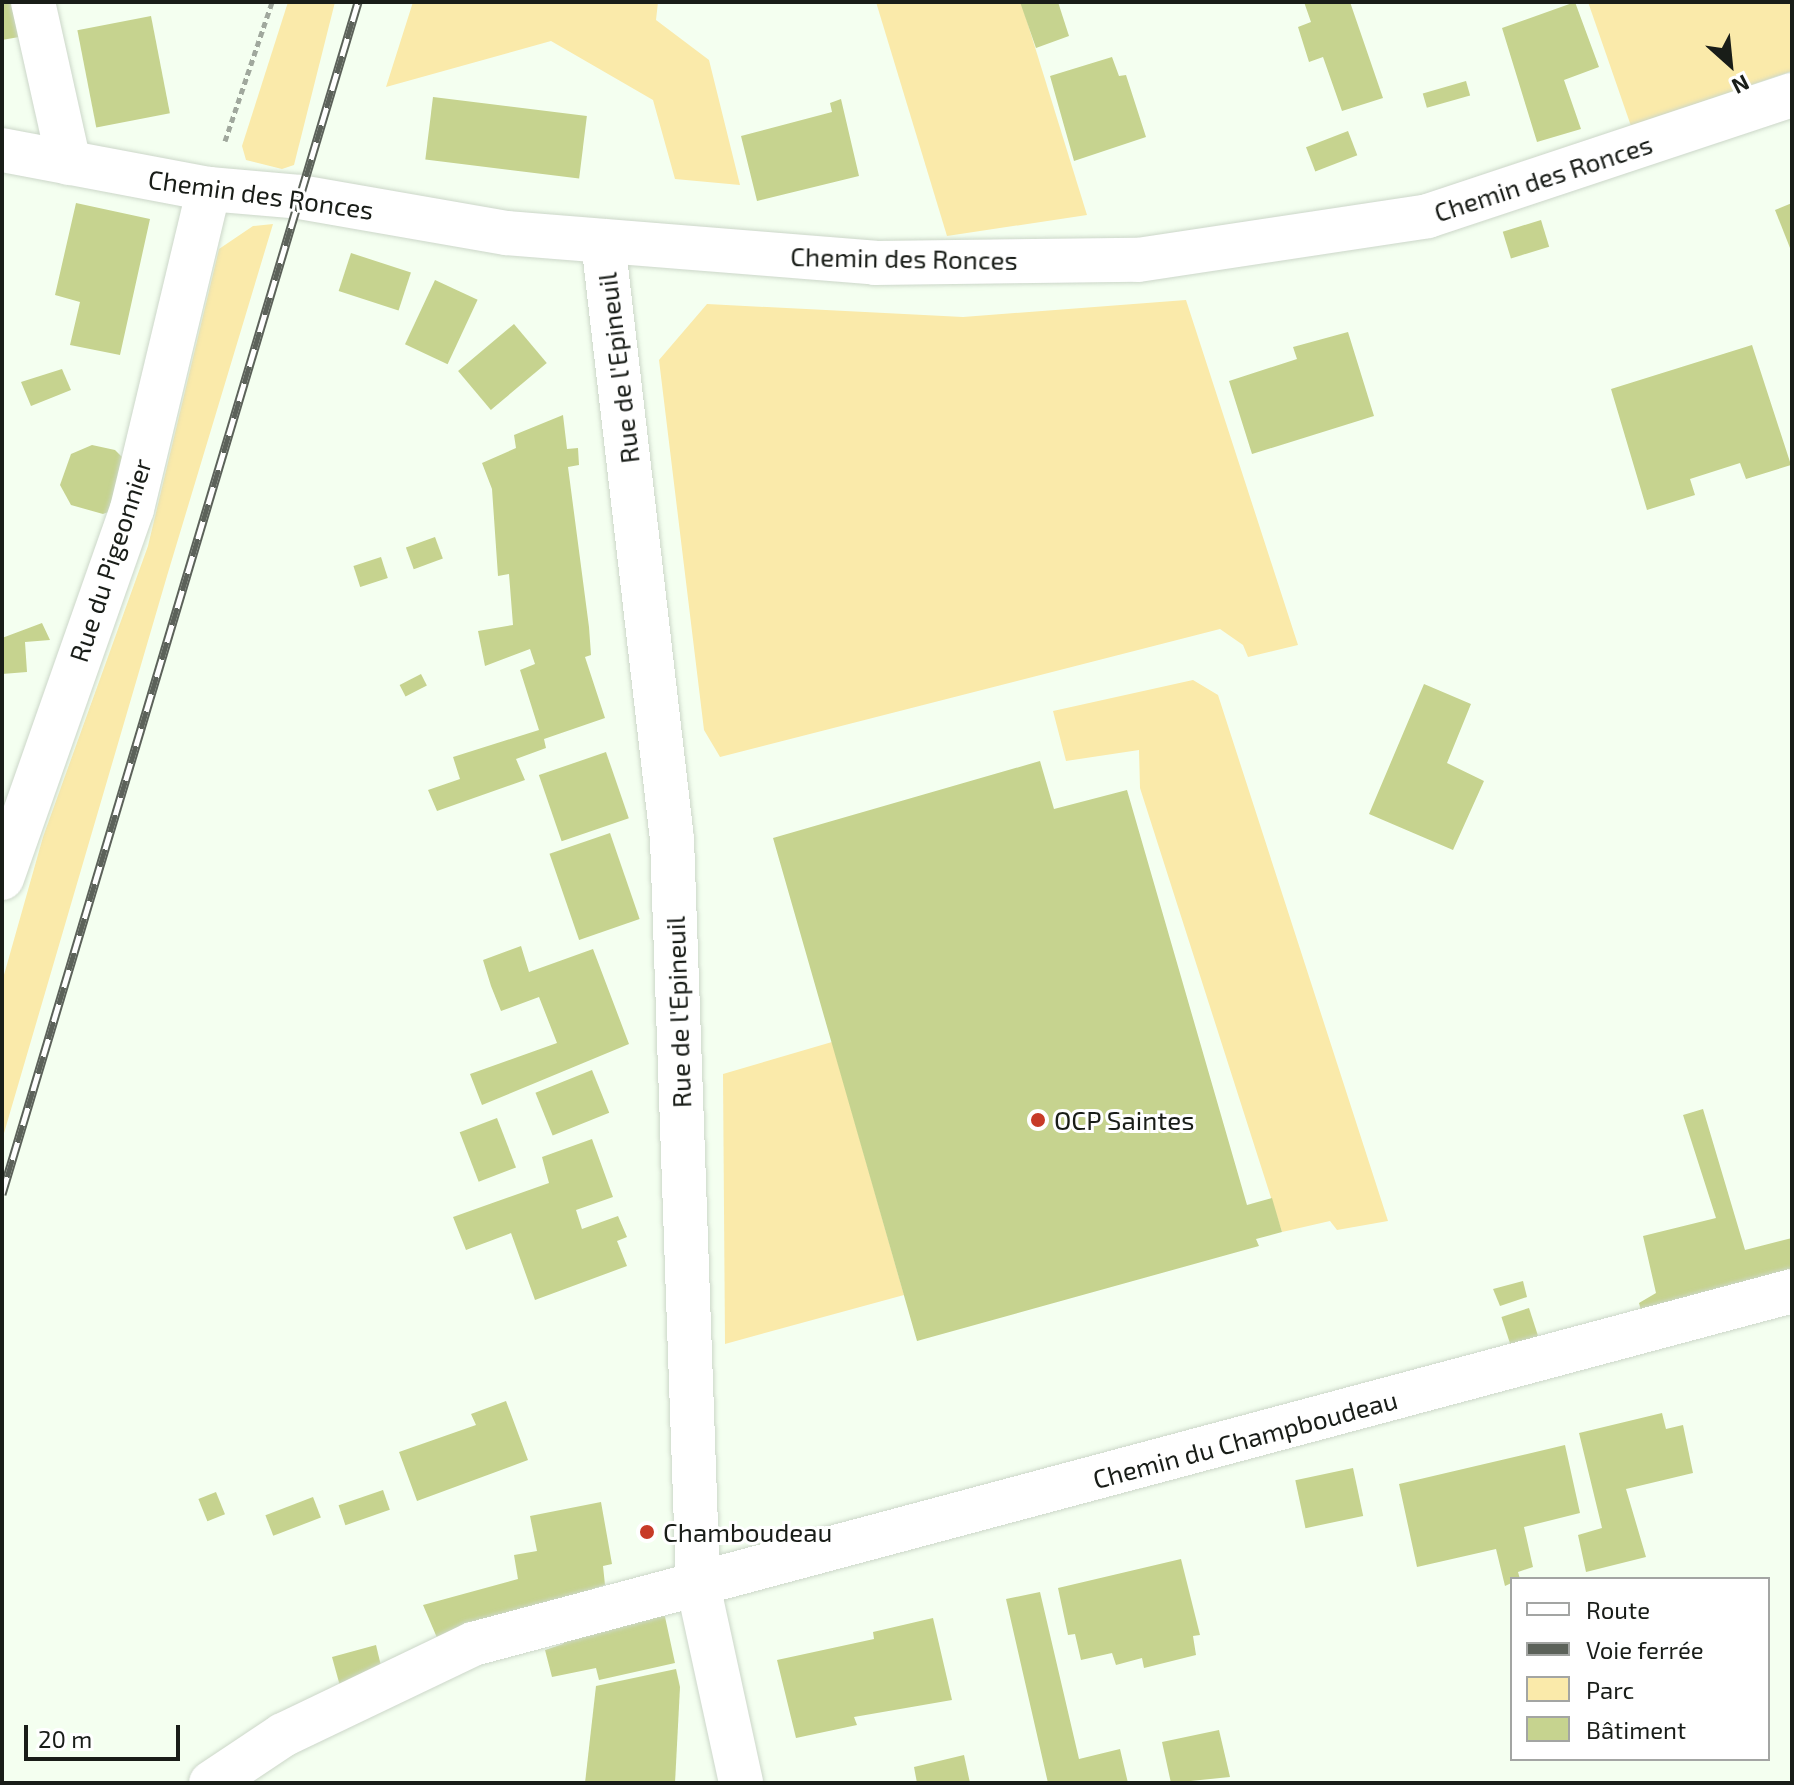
<!DOCTYPE html>
<meta charset="utf-8">
<style>
body{margin:0}
#map{position:relative;width:1794px;height:1785px;overflow:hidden;background:#f4fff0;font-family:"Exo 2",sans-serif}
div>[style]{position:absolute}
[style*='--x']{left:calc(var(--x)*1px);top:calc(var(--y)*1px);width:calc(var(--w)*1px);rotate:calc(var(--a)*1deg)}
.green>*{inset:0;background:#faeaaa}
.building>*{inset:0;background:#c6d38f;transform-origin:0 0}
.path>*{height:5px;margin-top:-2.5px;transform-origin:0;background:repeating-linear-gradient(90deg,#a0a89d 0 6px,transparent 0 10px)}
.roads{filter:drop-shadow(0 0 2px #ccd7c9) drop-shadow(0 0 2px #ccd7c9)}
.minor>*{height:44px;margin:-22px;padding:0 22px;transform-origin:22px;border-radius:22px;background:#fff}
.rail>*{height:9px;margin-top:-4.5px;transform-origin:0;background:repeating-linear-gradient(90deg,#fff 0 18px,#5c625a 0 36px);box-sizing:border-box;border-block:2px solid #5c625a}
.dots>*{width:22px;height:22px;translate:-50% -50%;box-sizing:border-box;border:4px solid #fff;border-radius:50%}
span{translate:-50% -50%;white-space:nowrap;text-align:center;line-height:1.15;-webkit-text-stroke:6px #fff;paint-order:stroke}
.street-label{font-size:26px;color:#191d18}
.poi-label{font-size:26px;color:#191d18}
.left{translate:0 -50%;text-align:left}
.frame{position:absolute;inset:0;border:4px solid #191d18;pointer-events:none}
.legend{position:absolute;left:1510px;top:1577px;width:260px;height:184px;box-sizing:border-box;background:#fff;border:2px solid #a3a5a3;margin:0;padding:10px 14px;list-style:none;font-size:24px;color:#191d18}
.legend li{display:flex;align-items:center;gap:16px;height:40px}
.legend b{width:40px;border:2px solid #a3a5a3}
.north{position:absolute;left:1690px;top:24px;width:80px;height:80px;-webkit-text-stroke:6px #fff;paint-order:stroke;rotate:153deg;font-size:22px;font-weight:700;line-height:32px;text-align:center;color:#191d18}
.north::after{content:'';display:block;margin:auto;width:28px;height:36px;background:#191d18;clip-path:polygon(50% 0,100% 100%,50% 72%,0 100%)}
.scale{position:absolute;left:24px;top:1725px;width:156px;height:36px;box-sizing:border-box;border:4px solid #191d18;border-top:0;padding-left:10px;font-size:24px;line-height:28px;white-space:nowrap;color:#191d18;-webkit-text-stroke:6px #fff;paint-order:stroke}
</style>
<div id="map">
<div class="green">
<i style="clip-path:polygon(288px 2px,335px 2px,294px 165px,282px 169px,246px 160px,242px 146px)"></i>
<i style="clip-path:polygon(413px 2px,658px 2px,656px 20px,709px 60px,740px 185px,675px 179px,653px 100px,551px 41px,386px 87px)"></i>
<i style="clip-path:polygon(876px 2px,1021px 2px,1087px 215px,947px 236px)"></i>
<i style="clip-path:polygon(1588px 2px,1792px 2px,1792px 71px,1631px 126px)"></i>
<i style="clip-path:polygon(273px 224px,167px 576px,2px 1140px,2px 982px,43px 837px,148px 546px,219px 249px,253px 226px)"></i>
<i style="clip-path:polygon(1186px 300px,1298px 645px,1248px 657px,1243px 645px,1220px 629px,720px 757px,704px 730px,659px 360px,707px 304px,963px 317px)"></i>
<i style="clip-path:polygon(1193px 680px,1218px 695px,1388px 1221px,1337px 1230px,1330px 1221px,1282px 1232px,1140px 788px,1139px 750px,1066px 761px,1053px 711px)"></i>
<i style="clip-path:polygon(832px 1042px,904px 1295px,725px 1344px,723px 1074px)"></i>
</div>
<div class="building">
<i style="clip-path:polygon(2px 2px,11px 2px,19px 37px,2px 40px)"></i>
<i style="clip-path:polygon(1020px 2px,1058px 2px,1069px 36px,1036px 48px)"></i>
<i style="clip-path:polygon(1304px 2px,1350px 2px,1383px 98px,1342px 111px,1323px 57px,1309px 62px,1298px 27px,1311px 22px)"></i>
<i style="clip-path:polygon(1575px 2px,1599px 67px,1564px 80px,1581px 129px,1537px 142px,1502px 28px)"></i>
<i style="left:151px;top:16px;width:99px;height:75px;rotate:79deg"></i>
<i style="clip-path:polygon(1112px 57px,1119px 76px,1126px 75px,1146px 137px,1074px 161px,1050px 76px)"></i>
<i style="left:1466px;top:81px;width:15px;height:45px;rotate:74deg"></i>
<i style="left:433px;top:97px;width:155px;height:63px;rotate:7deg"></i>
<i style="clip-path:polygon(841px 99px,859px 176px,757px 201px,741px 136px,832px 112px,830px 103px)"></i>
<i style="left:1348px;top:131px;width:26px;height:45px;rotate:69deg"></i>
<i style="clip-path:polygon(76px 203px,150px 219px,120px 355px,70px 345px,80px 302px,55px 295px)"></i>
<i style="clip-path:polygon(1792px 203px,1792px 253px,1775px 210px)"></i>
<i style="left:1541px;top:220px;width:28px;height:40px;rotate:73deg"></i>
<i style="left:351px;top:253px;width:63px;height:40px;rotate:18deg"></i>
<i style="left:435px;top:280px;width:47px;height:71px;rotate:25deg"></i>
<i style="left:514px;top:324px;width:51px;height:73px;rotate:50deg"></i>
<i style="clip-path:polygon(1348px 332px,1374px 416px,1252px 454px,1229px 381px,1297px 359px,1293px 347px)"></i>
<i style="clip-path:polygon(1752px 345px,1791px 465px,1746px 479px,1740px 463px,1690px 479px,1695px 495px,1647px 510px,1611px 389px)"></i>
<i style="clip-path:polygon(62px 369px,71px 390px,31px 406px,21px 382px)"></i>
<i style="clip-path:polygon(563px 415px,567px 449px,578px 448px,579px 465px,568px 467px,589px 627px,591px 655px,585px 657px,605px 718px,544px 739px,546px 748px,516px 759px,525px 780px,437px 811px,428px 790px,460px 779px,453px 757px,539px 730px,520px 670px,535px 664px,530px 649px,485px 666px,478px 631px,513px 625px,509px 574px,498px 576px,492px 489px,482px 463px,516px 448px,514px 435px)"></i>
<i style="clip-path:polygon(92px 445px,115px 450px,123px 458px,114px 510px,103px 514px,71px 505px,60px 485px,71px 454px)"></i>
<i style="left:435px;top:537px;width:23px;height:31px;rotate:70deg"></i>
<i style="left:381px;top:557px;width:22px;height:29px;rotate:72deg"></i>
<i style="clip-path:polygon(42px 623px,50px 640px,25px 642px,27px 672px,2px 674px,2px 638px)"></i>
<i style="left:421px;top:674px;width:13px;height:24px;rotate:63deg"></i>
<i style="clip-path:polygon(1424px 684px,1471px 704px,1447px 763px,1484px 781px,1453px 850px,1369px 814px)"></i>
<i style="left:606px;top:752px;width:70px;height:71px;rotate:71deg"></i>
<i style="clip-path:polygon(1040px 761px,1054px 809px,1127px 790px,1247px 1205px,1272px 1198px,1282px 1232px,1256px 1239px,1259px 1246px,917px 1341px,773px 838px)"></i>
<i style="left:610px;top:833px;width:91px;height:64px;rotate:71deg"></i>
<i style="clip-path:polygon(521px 946px,529px 972px,593px 949px,629px 1044px,482px 1105px,470px 1074px,557px 1043px,539px 997px,501px 1011px,491px 986px,483px 960px)"></i>
<i style="left:592px;top:1070px;width:46px;height:61px;rotate:68deg"></i>
<i style="clip-path:polygon(1703px 1109px,1745px 1250px,1792px 1238px,1792px 1278px,1643px 1318px,1639px 1303px,1656px 1293px,1643px 1236px,1716px 1218px,1683px 1115px)"></i>
<i style="left:497px;top:1118px;width:53px;height:40px;rotate:69deg"></i>
<i style="clip-path:polygon(592px 1139px,613px 1197px,576px 1210px,582px 1229px,618px 1216px,627px 1237px,617px 1241px,627px 1266px,535px 1300px,511px 1233px,466px 1250px,453px 1217px,549px 1183px,542px 1157px)"></i>
<i style="clip-path:polygon(1523px 1281px,1527px 1297px,1500px 1306px,1493px 1289px)"></i>
<i style="left:1529px;top:1308px;width:38px;height:29px;rotate:72deg"></i>
<i style="clip-path:polygon(506px 1401px,528px 1460px,417px 1501px,399px 1452px,476px 1425px,471px 1414px)"></i>
<i style="clip-path:polygon(1662px 1413px,1666px 1429px,1683px 1425px,1693px 1473px,1626px 1489px,1646px 1557px,1586px 1572px,1578px 1535px,1602px 1528px,1579px 1433px)"></i>
<i style="clip-path:polygon(1565px 1445px,1580px 1513px,1524px 1527px,1533px 1567px,1518px 1572px,1520px 1579px,1505px 1586px,1496px 1549px,1417px 1567px,1399px 1484px)"></i>
<i style="left:1353px;top:1468px;width:49px;height:59px;rotate:78deg"></i>
<i style="left:383px;top:1490px;width:21px;height:47px;rotate:71deg"></i>
<i style="left:216px;top:1492px;width:24px;height:19px;rotate:68deg"></i>
<i style="left:313px;top:1497px;width:22px;height:51px;rotate:69deg"></i>
<i style="clip-path:polygon(601px 1502px,612px 1564px,603px 1566px,605px 1585px,438px 1640px,423px 1605px,518px 1579px,514px 1555px,537px 1551px,530px 1516px)"></i>
<i style="clip-path:polygon(1181px 1559px,1200px 1635px,1193px 1636px,1196px 1655px,1144px 1668px,1142px 1658px,1116px 1665px,1112px 1653px,1081px 1660px,1075px 1634px,1068px 1635px,1058px 1588px)"></i>
<i style="clip-path:polygon(1040px 1592px,1079px 1759px,1120px 1749px,1128px 1783px,1048px 1783px,1006px 1599px)"></i>
<i style="clip-path:polygon(662px 1603px,675px 1663px,599px 1680px,596px 1668px,552px 1677px,545px 1650px,563px 1644px,562px 1637px)"></i>
<i style="clip-path:polygon(933px 1618px,952px 1700px,854px 1717px,857px 1725px,796px 1738px,777px 1660px,874px 1639px,873px 1632px)"></i>
<i style="clip-path:polygon(376px 1645px,381px 1666px,340px 1686px,332px 1657px)"></i>
<i style="clip-path:polygon(676px 1669px,680px 1687px,675px 1783px,585px 1783px,596px 1686px)"></i>
<i style="clip-path:polygon(1219px 1730px,1230px 1777px,1171px 1783px,1162px 1742px)"></i>
<i style="clip-path:polygon(964px 1755px,970px 1783px,917px 1783px,914px 1767px)"></i>
</div>
<div class="path">
<i style="--x:225;--y:141;--w:147;--a:-71.3"></i>
</div>
<div class="roads">
<div class="minor">
<i style="--x:33;--y:2;--w:165;--a:77.4"></i>
<i style="--x:2;--y:150;--w:211;--a:10.7"></i>
<i style="--x:209;--y:189;--w:91;--a:5"></i>
<i style="--x:300;--y:197;--w:209;--a:9.9"></i>
<i style="--x:506;--y:233;--w:370;--a:4.6"></i>
<i style="--x:875;--y:263;--w:263;--a:-0.7"></i>
<i style="--x:1138;--y:260;--w:293;--a:-8.6"></i>
<i style="--x:1428;--y:216;--w:384;--a:-18.4"></i>
<i style="--x:603;--y:241;--w:602;--a:83.42"></i>
<i style="--x:672;--y:839;--w:746;--a:88"></i>
<i style="--x:698;--y:1585;--w:203;--a:77.7"></i>
<i style="--x:2;--y:878;--w:391;--a:-70.6"></i>
<i style="--x:132;--y:509;--w:329;--a:-76.5"></i>
<i style="--x:211;--y:1783;--w:87;--a:-33.7"></i>
<i style="--x:283;--y:1735;--w:211;--a:-25.6"></i>
<i style="--x:473;--y:1644;--w:1365;--a:-14.98"></i>
</div>
</div>
<div class="rail">
<i style="--x:2;--y:1194;--w:1244;--a:-73.37"></i>
</div>
<div class="dots">
<i style="left:1038px;top:1120px;background:#c73b27"></i>
<i style="left:647px;top:1532px;background:#c73b27"></i>
</div>
<div class="street-label">
<span style="left:1543px;top:178px;rotate:-18deg">Chemin des Ronces</span>
<span style="left:261px;top:194px;rotate:8deg">Chemin des Ronces</span>
<span style="left:904px;top:258px;rotate:1deg">Chemin des Ronces</span>
<span style="left:618px;top:368px;rotate:-97deg">Rue de l'Epineuil</span>
<span style="left:110px;top:560px;rotate:-72deg">Rue du Pigeonnier</span>
<span style="left:678px;top:1012px;rotate:-92deg">Rue de l'Epineuil</span>
<span style="left:1245px;top:1439px;rotate:-15deg">Chemin du Champboudeau</span>
</div>
<div class="poi-label">
<span class="left" style="left:1054px;top:1120px">OCP Saintes</span>
<span class="left" style="left:663px;top:1532px">Chamboudeau</span>
</div>
<div class="frame"></div>
<ul class="legend">
<li><b style="height:10px;background:#fff"></b>Route</li>
<li><b style="height:10px;background:#5c625a"></b>Voie ferrée</li>
<li><b style="height:22px;background:#faeaaa"></b>Parc</li>
<li><b style="height:22px;background:#c6d38f"></b>Bâtiment</li>
</ul>
<div class="north">N</div>
<div class="scale">20 m</div>
</div>
